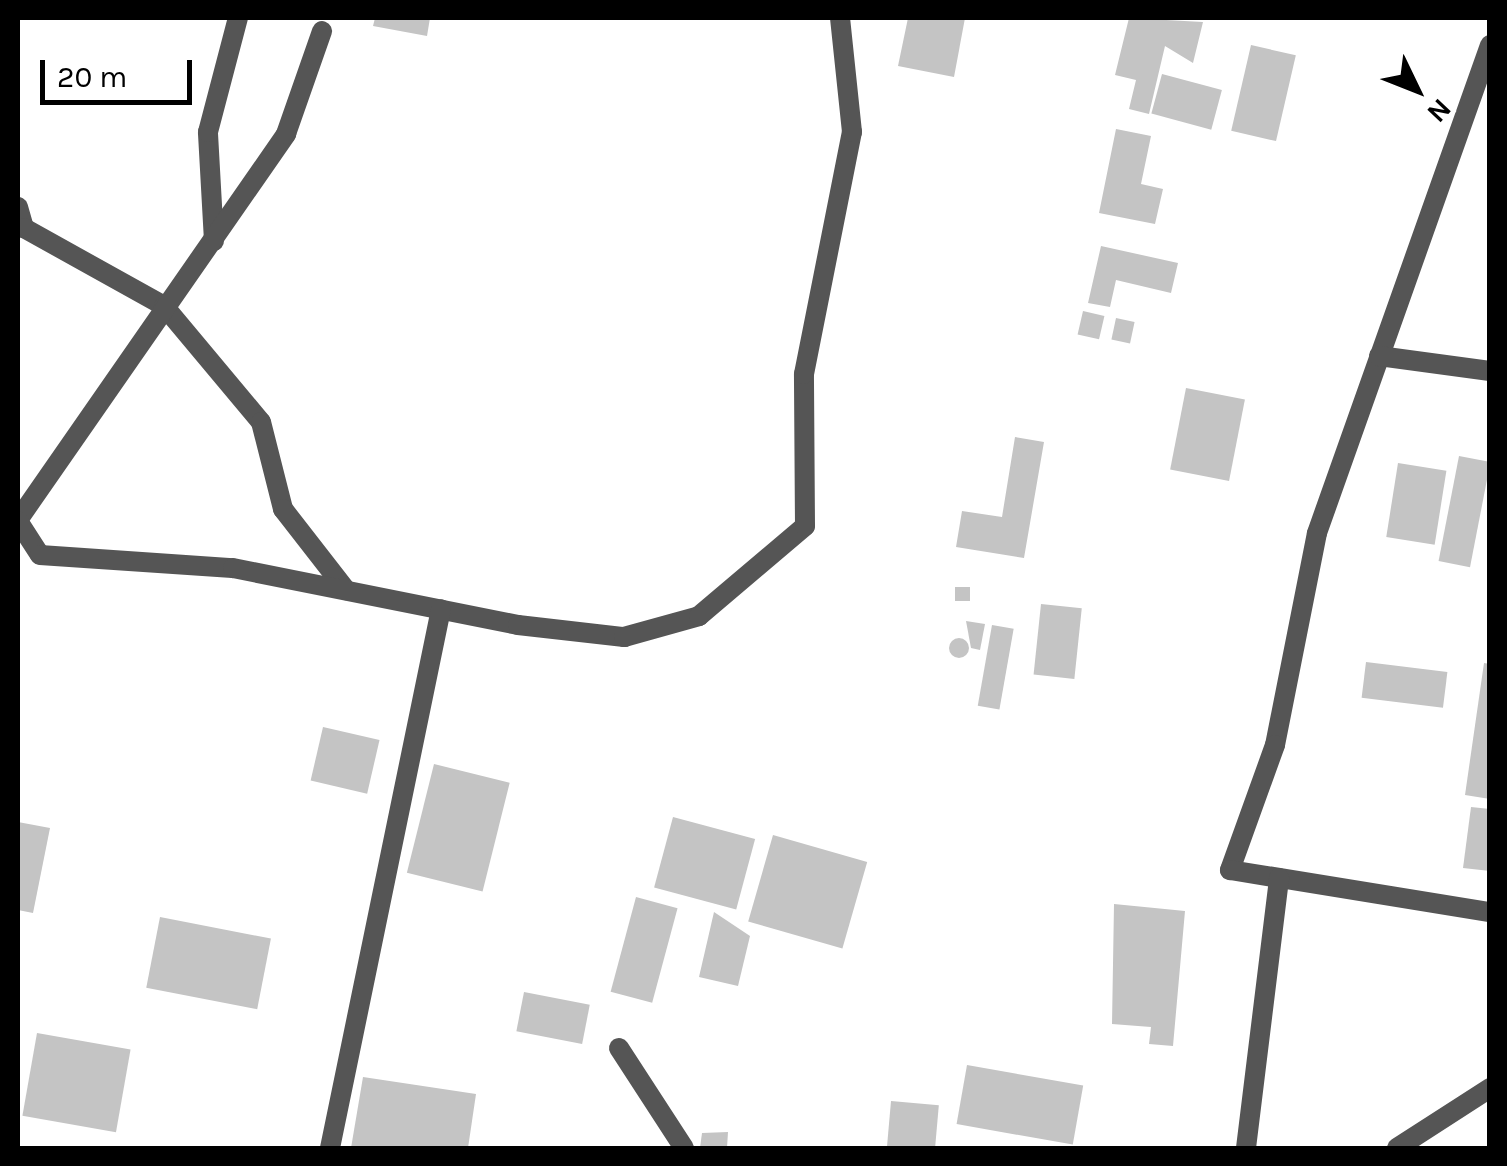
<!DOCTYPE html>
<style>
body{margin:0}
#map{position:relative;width:1507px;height:1166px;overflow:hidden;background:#fff;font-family:Karla,sans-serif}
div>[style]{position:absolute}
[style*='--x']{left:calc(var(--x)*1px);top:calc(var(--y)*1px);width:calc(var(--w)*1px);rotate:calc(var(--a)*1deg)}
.building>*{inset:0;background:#c4c4c4;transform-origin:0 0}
.round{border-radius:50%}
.street>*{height:20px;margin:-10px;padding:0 10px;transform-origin:10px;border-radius:10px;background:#555}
span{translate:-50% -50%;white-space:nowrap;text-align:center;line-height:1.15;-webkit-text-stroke:8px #fff;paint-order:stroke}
.frame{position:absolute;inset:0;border:20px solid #000;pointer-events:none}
.north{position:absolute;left:1367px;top:40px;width:100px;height:100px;-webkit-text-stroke:8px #fff;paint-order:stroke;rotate:133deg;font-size:28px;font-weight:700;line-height:40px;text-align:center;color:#000}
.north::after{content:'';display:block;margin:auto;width:35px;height:45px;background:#000;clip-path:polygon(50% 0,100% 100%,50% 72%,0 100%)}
.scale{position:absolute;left:40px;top:60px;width:152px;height:45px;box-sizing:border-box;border:5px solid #000;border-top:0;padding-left:12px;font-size:30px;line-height:35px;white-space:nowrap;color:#000;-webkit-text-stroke:8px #fff;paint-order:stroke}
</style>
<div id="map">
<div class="building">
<i style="clip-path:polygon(375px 18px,430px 18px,427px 36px,373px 26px)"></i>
<i style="clip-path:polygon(908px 18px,965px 18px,954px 77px,898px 66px)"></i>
<i style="clip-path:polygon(1129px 18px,1203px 22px,1193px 63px,1165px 46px,1149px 114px,1129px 109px,1136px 80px,1115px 75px)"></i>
<i style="left:1251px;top:45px;width:46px;height:88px;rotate:13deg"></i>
<i style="left:1162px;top:74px;width:62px;height:41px;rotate:15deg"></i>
<i style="clip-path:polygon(1116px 129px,1151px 136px,1141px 184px,1163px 189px,1155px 224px,1099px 213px)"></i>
<i style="clip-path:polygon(1101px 246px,1178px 263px,1171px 293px,1116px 280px,1110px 307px,1088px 303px)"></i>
<i style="left:1083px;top:311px;width:22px;height:24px;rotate:13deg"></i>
<i style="left:1116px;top:318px;width:19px;height:22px;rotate:12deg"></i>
<i style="left:1186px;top:388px;width:60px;height:83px;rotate:11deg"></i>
<i style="clip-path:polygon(1015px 437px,1044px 442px,1024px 558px,956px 547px,962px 511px,1002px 517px)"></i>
<i style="left:1459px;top:456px;width:32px;height:107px;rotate:11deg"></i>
<i style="left:1398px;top:463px;width:49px;height:75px;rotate:9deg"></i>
<i style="left:955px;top:587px;width:15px;height:14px"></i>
<i style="left:1041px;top:604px;width:41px;height:71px;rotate:6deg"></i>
<i style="clip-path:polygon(966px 621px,985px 624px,980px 650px,971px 648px)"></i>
<i style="left:992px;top:625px;width:22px;height:82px;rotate:10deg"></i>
<i class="round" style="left:949px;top:638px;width:20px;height:20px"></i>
<i style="left:1366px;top:662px;width:82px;height:36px;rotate:7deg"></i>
<i style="clip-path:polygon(1484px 663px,1490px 664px,1490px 799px,1465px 795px)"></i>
<i style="left:323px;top:727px;width:58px;height:55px;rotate:13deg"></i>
<i style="left:434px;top:764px;width:78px;height:112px;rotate:14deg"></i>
<i style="clip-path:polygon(1471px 807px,1490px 809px,1490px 871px,1463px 868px)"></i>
<i style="left:673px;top:817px;width:85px;height:73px;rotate:15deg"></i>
<i style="clip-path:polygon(18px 822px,50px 828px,33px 913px,18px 910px)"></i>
<i style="left:773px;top:835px;width:98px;height:90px;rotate:16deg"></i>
<i style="left:636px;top:897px;width:43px;height:98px;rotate:15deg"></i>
<i style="clip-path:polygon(1114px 904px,1185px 911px,1173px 1046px,1149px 1044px,1151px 1027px,1112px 1024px)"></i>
<i style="clip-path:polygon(714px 912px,750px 936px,738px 986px,699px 977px)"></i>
<i style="left:160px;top:917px;width:113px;height:72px;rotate:11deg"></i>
<i style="left:524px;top:992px;width:67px;height:40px;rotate:11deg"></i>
<i style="left:37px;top:1033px;width:95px;height:84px;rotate:10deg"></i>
<i style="left:967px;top:1065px;width:118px;height:60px;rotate:10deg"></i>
<i style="clip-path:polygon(363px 1077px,476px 1094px,468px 1148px,351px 1148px)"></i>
<i style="left:891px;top:1101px;width:48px;height:47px;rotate:5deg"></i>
<i style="clip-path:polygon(728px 1132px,727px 1148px,700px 1148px,702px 1133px)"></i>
</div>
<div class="street">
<i style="--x:1490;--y:45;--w:518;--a:109.52"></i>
<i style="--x:1317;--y:533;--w:216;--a:101.2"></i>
<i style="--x:1275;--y:745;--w:133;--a:109.8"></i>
<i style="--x:1230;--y:870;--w:263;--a:9.2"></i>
<i style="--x:18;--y:207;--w:22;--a:74"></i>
<i style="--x:24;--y:228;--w:160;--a:29.1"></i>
<i style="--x:164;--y:306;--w:151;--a:50.1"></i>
<i style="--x:261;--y:422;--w:90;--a:75.8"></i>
<i style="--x:283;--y:509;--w:103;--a:52.1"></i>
<i style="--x:214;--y:241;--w:109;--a:-93.2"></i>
<i style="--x:208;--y:132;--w:118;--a:-75.3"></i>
<i style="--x:1379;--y:356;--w:112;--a:7.7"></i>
<i style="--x:18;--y:520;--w:470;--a:-55.2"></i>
<i style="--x:286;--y:134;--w:109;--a:-70.7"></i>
<i style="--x:18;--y:521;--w:40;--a:57.1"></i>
<i style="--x:40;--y:555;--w:193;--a:3.9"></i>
<i style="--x:233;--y:568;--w:291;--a:11.3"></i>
<i style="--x:518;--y:625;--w:107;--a:6.5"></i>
<i style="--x:624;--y:637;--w:78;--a:-15.6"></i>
<i style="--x:699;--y:616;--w:139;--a:-40.3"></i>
<i style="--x:805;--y:526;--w:152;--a:-90.4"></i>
<i style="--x:804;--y:374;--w:247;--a:-78.8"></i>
<i style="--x:852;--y:132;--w:115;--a:-96"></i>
<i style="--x:619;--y:1048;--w:119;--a:57"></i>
<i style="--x:330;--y:1148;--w:550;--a:-78.36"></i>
<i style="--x:1246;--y:1148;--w:272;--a:-83"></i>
<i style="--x:1397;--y:1148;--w:111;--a:-32.8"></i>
</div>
<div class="frame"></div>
<div class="north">N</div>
<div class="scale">20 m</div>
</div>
